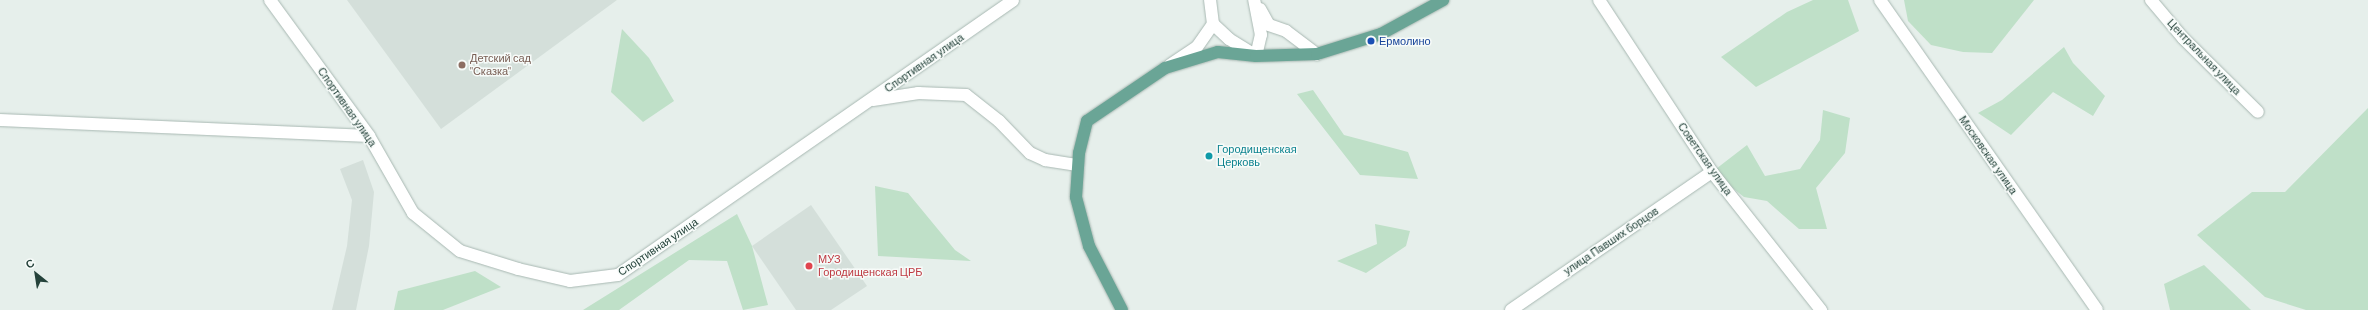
<!DOCTYPE html>
<meta charset="utf-8">
<style>
body{margin:0}
#map{position:relative;width:2368px;height:310px;overflow:hidden;background:#e6efeb;font-family:Barlow,sans-serif}
div>[style]{position:absolute}
[style*='--x']{left:calc(var(--x)*1px);top:calc(var(--y)*1px);width:calc(var(--w)*1px);rotate:calc(var(--a)*1deg)}
.built>*{inset:0;background:#d4dfda}
.green>*{inset:0;background:#bfe0c8}
.roads{filter:drop-shadow(0 0 1px #a8b8b2) drop-shadow(0 0 1px #a8b8b2)}
.minor>*{height:12px;margin:-6px;padding:0 6px;transform-origin:6px;border-radius:6px;background:#fff}
.primary>*{height:12px;margin:-6px;padding:0 6px;transform-origin:6px;border-radius:6px;background:#6aa596}
.dots>*{width:11px;height:11px;translate:-50% -50%;box-sizing:border-box;border:2px solid #f7fbf9;border-radius:50%}
span{translate:-50% -50%;white-space:nowrap;text-align:center;line-height:1.15;-webkit-text-stroke:3px #f7fbf9;paint-order:stroke}
.transit-label{font-size:11px;color:#164399}
.left{translate:0 -50%;text-align:left}
.street-label{font-size:11px;color:#24423a}
.education-label{font-size:11px;color:#785e54}
.culture-label{font-size:11px;color:#0d838f}
.health-label{font-size:11px;color:#be3a42}
.north{position:absolute;left:16px;top:254px;width:40px;height:40px;-webkit-text-stroke:3px #f7fbf9;paint-order:stroke;rotate:330deg;font-size:11px;font-weight:700;line-height:16px;text-align:center;color:#24423a}
.north::after{content:'';display:block;margin:auto;width:14px;height:18px;background:#24423a;clip-path:polygon(50% 0,100% 100%,50% 72%,0 100%)}
</style>
<div id="map">
<div class="built">
<i style="clip-path:polygon(347px 0,617px 0,441px 129px)"></i>
<i style="clip-path:polygon(363px 160px,374px 192px,369px 246px,356px 310px,332px 310px,347px 246px,352px 200px,340px 169px)"></i>
<i style="clip-path:polygon(811px 205px,867px 286px,831px 310px,796px 310px,752px 246px)"></i>
</div>
<div class="green">
<i style="clip-path:polygon(1813px 0,1848px 0,1859px 31px,1756px 87px,1721px 57px,1787px 12px)"></i>
<i style="clip-path:polygon(1904px 0,2034px 0,1992px 53px,1963px 52px,1931px 45px,1908px 21px)"></i>
<i style="clip-path:polygon(622px 29px,649px 58px,674px 101px,643px 122px,611px 92px)"></i>
<i style="clip-path:polygon(2064px 47px,2073px 63px,2105px 96px,2093px 116px,2053px 92px,2011px 135px,1978px 113px,2002px 100px)"></i>
<i style="clip-path:polygon(1313px 90px,1344px 135px,1408px 152px,1418px 179px,1360px 175px,1297px 94px)"></i>
<i style="clip-path:polygon(2368px 108px,2368px 310px,2306px 310px,2265px 297px,2197px 235px,2252px 192px,2285px 192px)"></i>
<i style="clip-path:polygon(1823px 110px,1850px 118px,1845px 153px,1816px 188px,1827px 229px,1799px 229px,1767px 201px,1744px 197px,1712px 172px,1747px 145px,1765px 176px,1800px 169px,1820px 140px)"></i>
<i style="clip-path:polygon(875px 186px,908px 193px,955px 250px,971px 261px,878px 256px)"></i>
<i style="clip-path:polygon(737px 214px,752px 246px,768px 305px,743px 310px,727px 261px,689px 260px,619px 310px,583px 310px)"></i>
<i style="clip-path:polygon(1375px 224px,1410px 231px,1406px 246px,1366px 273px,1337px 261px,1377px 244px)"></i>
<i style="clip-path:polygon(2204px 265px,2251px 310px,2170px 310px,2164px 284px)"></i>
<i style="clip-path:polygon(475px 271px,501px 287px,443px 310px,394px 310px,398px 291px)"></i>
</div>
<div class="roads">
<div class="minor">
<i style="--x:270;--y:0;--w:168;--a:53.9"></i>
<i style="--x:369;--y:136;--w:89;--a:60.3"></i>
<i style="--x:413;--y:213;--w:60;--a:39"></i>
<i style="--x:460;--y:251;--w:61;--a:17.2"></i>
<i style="--x:518;--y:269;--w:53;--a:13"></i>
<i style="--x:570;--y:281;--w:48;--a:-7.1"></i>
<i style="--x:618;--y:275;--w:481;--a:-34.8"></i>
<i style="--x:1599;--y:0;--w:206;--a:56.7"></i>
<i style="--x:1712;--y:172;--w:176;--a:51.7"></i>
<i style="--x:1880;--y:0;--w:378;--a:55"></i>
<i style="--x:2151;--y:0;--w:50;--a:49.9"></i>
<i style="--x:2183;--y:38;--w:105;--a:44.6"></i>
<i style="--x:1260;--y:9;--w:18;--a:61"></i>
<i style="--x:1269;--y:25;--w:18;--a:19"></i>
<i style="--x:1286;--y:31;--w:39;--a:37"></i>
<i style="--x:1213;--y:24;--w:22;--a:43"></i>
<i style="--x:1229;--y:39;--w:32;--a:32"></i>
<i style="--x:1256;--y:56;--w:22;--a:-77"></i>
<i style="--x:1261;--y:35;--w:36;--a:-101"></i>
<i style="--x:1170;--y:65;--w:32;--a:-34"></i>
<i style="--x:1197;--y:47;--w:28;--a:-55"></i>
<i style="--x:1213;--y:24;--w:24;--a:-97"></i>
<i style="--x:873;--y:100;--w:46;--a:-8.8"></i>
<i style="--x:918;--y:93;--w:48;--a:2.4"></i>
<i style="--x:966;--y:95;--w:42;--a:38.2"></i>
<i style="--x:999;--y:121;--w:45;--a:45.9"></i>
<i style="--x:1030;--y:153;--w:17;--a:25"></i>
<i style="--x:1045;--y:160;--w:33;--a:9"></i>
<i style="--x:0;--y:120;--w:369;--a:2.5"></i>
<i style="--x:1511;--y:310;--w:244;--a:-34.5"></i>
</div>
<div class="primary">
<i style="--x:1122;--y:310;--w:72;--a:-117.3"></i>
<i style="--x:1089;--y:246;--w:51;--a:-104.9"></i>
<i style="--x:1076;--y:197;--w:44;--a:-86.1"></i>
<i style="--x:1079;--y:153;--w:33;--a:-76"></i>
<i style="--x:1087;--y:121;--w:94;--a:-34.2"></i>
<i style="--x:1165;--y:68;--w:55;--a:-16.8"></i>
<i style="--x:1218;--y:52;--w:38;--a:6"></i>
<i style="--x:1256;--y:56;--w:61;--a:-1.9"></i>
<i style="--x:1317;--y:54;--w:67;--a:-17.4"></i>
<i style="--x:1381;--y:34;--w:71;--a:-28.7"></i>
</div>
</div>
<div class="dots">
<i style="left:1371px;top:41px;background:#1a4fb4"></i>
<i style="left:462px;top:65px;background:#8d6e63"></i>
<i style="left:1209px;top:156px;background:#0f9aa8"></i>
<i style="left:809px;top:266px;background:#e0444e"></i>
</div>
<div class="transit-label">
<span class="left" style="left:1379px;top:41px">Ермолино</span>
</div>
<div class="street-label">
<span style="left:2204px;top:57px;rotate:46deg">Центральная улица</span>
<span style="left:924px;top:63px;rotate:-35deg">Спортивная улица</span>
<span style="left:347px;top:107px;rotate:55deg">Спортивная улица</span>
<span style="left:1988px;top:155px;rotate:55deg">Московская улица</span>
<span style="left:1705px;top:159px;rotate:55deg">Советская улица</span>
<span style="left:1611px;top:241px;rotate:-34deg">улица Павших борцов</span>
<span style="left:658px;top:247px;rotate:-34deg">Спортивная улица</span>
</div>
<div class="education-label">
<span class="left" style="left:470px;top:65px">Детский сад<br>"Сказка"</span>
</div>
<div class="culture-label">
<span class="left" style="left:1217px;top:156px">Городищенская<br>Церковь</span>
</div>
<div class="health-label">
<span class="left" style="left:818px;top:266px">МУЗ<br>Городищенская ЦРБ</span>
</div>
<div class="north">С</div>
</div>
